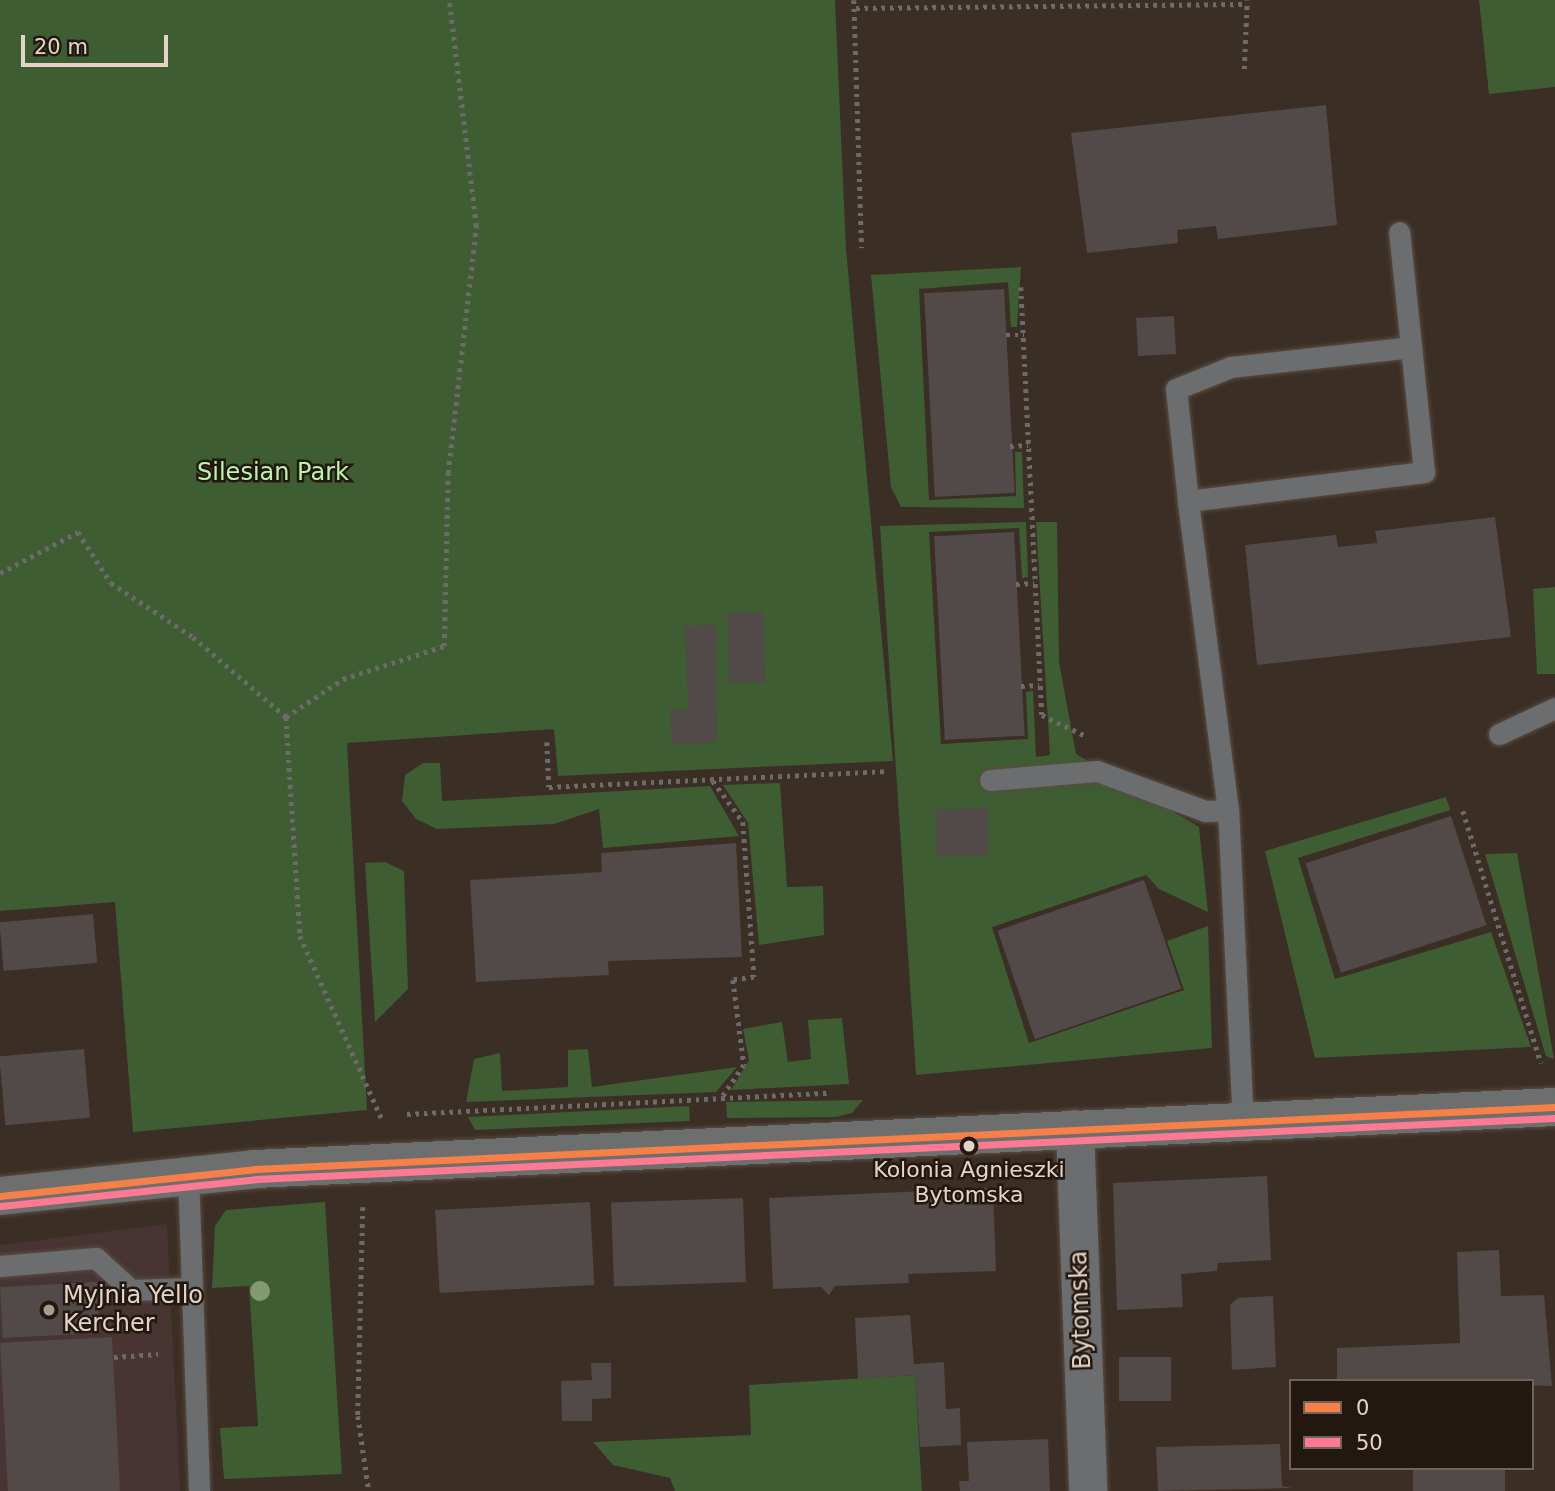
<!DOCTYPE html>
<style>
body{margin:0}
#map{position:relative;width:1555px;height:1491px;overflow:hidden;background:#3b2e24;font-family:"DejaVu Sans",sans-serif}
div>[style]{position:absolute}
[style*='--x']{left:calc(var(--x)*1px);top:calc(var(--y)*1px);width:calc(var(--w)*1px);rotate:calc(var(--a)*1deg)}
.commercial>*{inset:0;background:#473433}
.green>*{inset:0;background:#3e5d32}
.building>*{inset:0;background:#524949;transform-origin:0 0}
.path>*{height:4.5px;margin-top:-2.25px;transform-origin:0;background:repeating-linear-gradient(90deg,#6d6b69 0 3.5px,transparent 0 8.5px)}
.roads{filter:drop-shadow(0 0 2px #584d43) drop-shadow(0 0 2px #584d43)}
.lane>*{height:21px;margin:-10.5px;padding:0 10.5px;transform-origin:10.5px;border-radius:10.5px;background:#6b6d6e}
.street>*{height:38px;margin:-19px;padding:0 19px;transform-origin:19px;border-radius:19px;background:#6b6d6e}
.secondary>*{height:38px;margin:-19px;padding:0 19px;transform-origin:19px;border-radius:19px;background:#6d6f6f}
.bus-1>*{height:7px;margin:-3.5px;padding:0 3.5px;transform-origin:3.5px;border-radius:3.5px;background:#f78048}
.bus-2>*{height:7px;margin:-3.5px;padding:0 3.5px;transform-origin:3.5px;border-radius:3.5px;background:#fe7a93}
.trees>*{width:20px;height:20px;margin:-10px;border-radius:50%;background:#819b6e}
.dots>*{width:19px;height:19px;translate:-50% -50%;box-sizing:border-box;border:4px solid #231810;border-radius:50%}
span{translate:-50% -50%;white-space:nowrap;text-align:center;line-height:1.15;-webkit-text-stroke:5px #231810;paint-order:stroke}
.bus-label{font-size:22px;color:#e4d4c8}
.park-label{font-size:24px;color:#baf4aa}
.poi-label{font-size:24px;color:#e4d4c8}
.left{translate:0 -50%;text-align:left}
.street-label{font-size:24px;color:#e4d4c8}
.legend{position:absolute;left:1289px;top:1379px;width:245px;height:91px;box-sizing:border-box;background:#231810;border:2px solid #70635a;margin:0;padding:9px 12px;list-style:none;font-size:21px;color:#e4d4c8}
.legend li{display:flex;align-items:center;gap:14px;height:35px}
.legend b{width:35px;border:2px solid #70635a}
.scale{position:absolute;left:21px;top:35px;width:147px;height:32px;box-sizing:border-box;border:4px solid #e4d4c8;border-top:0;padding-left:9px;font-size:21px;line-height:24px;white-space:nowrap;color:#e4d4c8;-webkit-text-stroke:5px #231810;paint-order:stroke}
</style>
<div id="map">
<div class="commercial">
<i style="clip-path:polygon(167px 1224px,180px 1491px,0 1491px,0 1245px)"></i>
</div>
<div class="green">
<i style="clip-path:polygon(0 0,835px 0,846px 249px,893px 761px,558px 776px,554px 729px,347px 743px,367px 1110px,133px 1132px,115px 902px,0 911px)"></i>
<i style="clip-path:polygon(1479px 0,1555px 0,1555px 87px,1489px 94px)"></i>
<i style="clip-path:polygon(1021px 267px,1017px 327px,1011px 327px,1008px 282px,919px 289px,929px 500px,1016px 496px,1015px 452px,1022px 452px,1024px 508px,901px 507px,891px 487px,871px 275px)"></i>
<i style="clip-path:polygon(1026px 522px,1028px 577px,1022px 578px,1019px 528px,929px 532px,941px 744px,1028px 739px,1026px 692px,1033px 691px,1036px 757px,1050px 755px,1036px 522px,1057px 522px,1059px 662px,1076px 754px,1199px 827px,1208px 912px,1159px 889px,1146px 875px,992px 927px,1029px 1043px,1184px 990px,1167px 941px,1208px 926px,1212px 1048px,916px 1075px,880px 526px)"></i>
<i style="clip-path:polygon(1555px 587px,1555px 674px,1537px 674px,1533px 589px)"></i>
<i style="clip-path:polygon(423px 763px,440px 763px,442px 801px,710px 786px,739px 836px,603px 848px,599px 809px,554px 824px,437px 829px,416px 819px,402px 801px,405px 775px)"></i>
<i style="clip-path:polygon(780px 783px,787px 887px,823px 886px,824px 935px,759px 945px,748px 823px,723px 785px)"></i>
<i style="clip-path:polygon(1446px 797px,1450px 810px,1298px 858px,1335px 979px,1491px 932px,1531px 1047px,1315px 1058px,1265px 851px)"></i>
<i style="clip-path:polygon(1517px 853px,1554px 1059px,1546px 1056px,1485px 854px)"></i>
<i style="clip-path:polygon(385px 862px,404px 871px,408px 989px,375px 1022px,365px 863px)"></i>
<i style="clip-path:polygon(842px 1018px,849px 1084px,731px 1090px,749px 1060px,743px 1029px,782px 1022px,788px 1062px,811px 1059px,808px 1020px)"></i>
<i style="clip-path:polygon(588px 1049px,592px 1087px,737px 1067px,716px 1092px,466px 1102px,474px 1059px,500px 1053px,502px 1091px,568px 1087px,568px 1050px)"></i>
<i style="clip-path:polygon(863px 1100px,852px 1113px,836px 1117px,727px 1118px,726px 1102px)"></i>
<i style="clip-path:polygon(689px 1106px,690px 1121px,475px 1130px,468px 1117px)"></i>
<i style="clip-path:polygon(325px 1202px,342px 1474px,224px 1479px,220px 1428px,258px 1426px,249px 1286px,212px 1288px,215px 1226px,226px 1210px)"></i>
<i style="clip-path:polygon(915px 1375px,922px 1491px,675px 1491px,670px 1478px,613px 1465px,593px 1442px,751px 1435px,749px 1385px)"></i>
</div>
<div class="building">
<i style="clip-path:polygon(1326px 105px,1337px 225px,1218px 239px,1216px 226px,1177px 230px,1178px 243px,1087px 253px,1071px 133px)"></i>
<i style="left:1004px;top:289px;width:204px;height:80px;rotate:87deg"></i>
<i style="left:1174px;top:316px;width:38px;height:38px;rotate:87deg"></i>
<i style="clip-path:polygon(1495px 517px,1511px 637px,1257px 665px,1245px 545px,1336px 535px,1338px 547px,1377px 543px,1375px 531px)"></i>
<i style="left:1014px;top:532px;width:204px;height:80px;rotate:87deg"></i>
<i style="left:763px;top:612px;width:70px;height:36px;rotate:88deg"></i>
<i style="clip-path:polygon(716px 625px,717px 742px,672px 745px,670px 710px,688px 709px,685px 626px)"></i>
<i style="left:987px;top:808px;width:47px;height:52px;rotate:88deg"></i>
<i style="left:1451px;top:816px;width:115px;height:153px;rotate:72deg"></i>
<i style="clip-path:polygon(736px 843px,742px 957px,608px 961px,609px 975px,476px 982px,470px 880px,602px 872px,601px 853px)"></i>
<i style="left:1144px;top:880px;width:115px;height:155px;rotate:71deg"></i>
<i style="left:93px;top:914px;width:49px;height:94px;rotate:85deg"></i>
<i style="left:84px;top:1049px;width:69px;height:85px;rotate:85deg"></i>
<i style="clip-path:polygon(1267px 1176px,1271px 1260px,1218px 1263px,1217px 1271px,1181px 1274px,1183px 1307px,1117px 1310px,1113px 1183px)"></i>
<i style="clip-path:polygon(993px 1188px,996px 1271px,908px 1274px,909px 1283px,835px 1286px,829px 1295px,821px 1287px,773px 1289px,769px 1198px)"></i>
<i style="left:743px;top:1198px;width:84px;height:132px;rotate:88deg"></i>
<i style="left:590px;top:1202px;width:83px;height:155px;rotate:87deg"></i>
<i style="clip-path:polygon(1499px 1250px,1501px 1296px,1544px 1295px,1552px 1386px,1337px 1381px,1337px 1348px,1460px 1343px,1457px 1252px)"></i>
<i style="left:97px;top:1282px;width:51px;height:97px;rotate:87deg"></i>
<i style="clip-path:polygon(1273px 1296px,1276px 1367px,1232px 1370px,1230px 1305px,1238px 1298px)"></i>
<i style="clip-path:polygon(910px 1315px,914px 1364px,944px 1362px,946px 1409px,960px 1408px,961px 1445px,920px 1447px,915px 1375px,858px 1379px,855px 1318px)"></i>
<i style="left:112px;top:1337px;width:154px;height:112px;rotate:87deg"></i>
<i style="left:1171px;top:1357px;width:44px;height:52px;rotate:90deg"></i>
<i style="clip-path:polygon(591px 1363px,611px 1363px,611px 1398px,592px 1399px,592px 1421px,562px 1421px,561px 1381px,592px 1380px)"></i>
<i style="clip-path:polygon(1048px 1439px,1050px 1491px,960px 1491px,959px 1481px,969px 1481px,967px 1442px)"></i>
<i style="clip-path:polygon(1280px 1444px,1282px 1486px,1292px 1488px,1158px 1491px,1156px 1447px)"></i>
<i style="left:1413px;top:1468px;width:92px;height:23px"></i>
</div>
<div class="path">
<i style="--x:854;--y:0;--w:248;--a:88.2"></i>
<i style="--x:856;--y:8;--w:391;--a:-0.6"></i>
<i style="--x:1244;--y:69;--w:69;--a:-87.5"></i>
<i style="--x:1021;--y:287;--w:429;--a:87.2"></i>
<i style="--x:1042;--y:715;--w:47;--a:25.5"></i>
<i style="--x:1006;--y:335;--w:18;--a:0"></i>
<i style="--x:1010;--y:446;--w:18;--a:-3"></i>
<i style="--x:0;--y:573;--w:88;--a:-27.7"></i>
<i style="--x:78;--y:532;--w:61;--a:57.1"></i>
<i style="--x:111;--y:583;--w:98;--a:33.4"></i>
<i style="--x:193;--y:637;--w:123;--a:40.7"></i>
<i style="--x:286;--y:717;--w:219;--a:86.3"></i>
<i style="--x:300;--y:936;--w:201;--a:65.9"></i>
<i style="--x:1016;--y:584;--w:18;--a:-3"></i>
<i style="--x:1021;--y:686;--w:18;--a:-3"></i>
<i style="--x:286;--y:717;--w:69;--a:-33.7"></i>
<i style="--x:343;--y:679;--w:106;--a:-18.1"></i>
<i style="--x:444;--y:646;--w:173;--a:-88.7"></i>
<i style="--x:448;--y:473;--w:249;--a:-83.5"></i>
<i style="--x:476;--y:226;--w:228;--a:-96.8"></i>
<i style="--x:547;--y:742;--w:45;--a:87.5"></i>
<i style="--x:549;--y:787;--w:337;--a:-2.7"></i>
<i style="--x:713;--y:781;--w:51;--a:53.8"></i>
<i style="--x:743;--y:822;--w:155;--a:85.9"></i>
<i style="--x:754;--y:977;--w:21;--a:172"></i>
<i style="--x:733;--y:980;--w:86;--a:82.6"></i>
<i style="--x:744;--y:1065;--w:37;--a:124"></i>
<i style="--x:1463;--y:811;--w:264;--a:72.8"></i>
<i style="--x:407;--y:1114;--w:422;--a:-2.9"></i>
<i style="--x:363;--y:1207;--w:209;--a:91.4"></i>
<i style="--x:358;--y:1416;--w:76;--a:81.7"></i>
<i style="--x:114;--y:1357;--w:44;--a:-3.9"></i>
</div>
<div class="roads">
<div class="lane">
<i style="--x:1188;--y:501;--w:113;--a:-96.1"></i>
<i style="--x:1176;--y:389;--w:59;--a:-21.8"></i>
<i style="--x:1231;--y:367;--w:181;--a:-6.3"></i>
<i style="--x:1499;--y:734;--w:62;--a:-24.9"></i>
<i style="--x:990;--y:780;--w:107;--a:-4.8"></i>
<i style="--x:1097;--y:771;--w:115;--a:20.3"></i>
<i style="--x:1205;--y:811;--w:23;--a:-2"></i>
<i style="--x:1243;--y:1125;--w:315;--a:-92.7"></i>
<i style="--x:1228;--y:810;--w:312;--a:-97.4"></i>
<i style="--x:1188;--y:501;--w:238;--a:-7"></i>
<i style="--x:1424;--y:472;--w:241;--a:-95.9"></i>
<i style="--x:188;--y:1173;--w:318;--a:88"></i>
<i style="--x:0;--y:1266;--w:96;--a:-4.8"></i>
<i style="--x:96;--y:1258;--w:47;--a:42.4"></i>
<i style="--x:131;--y:1290;--w:61;--a:-1.9"></i>
</div>
<div class="street">
<i style="--x:1075;--y:1129;--w:362;--a:87.9"></i>
</div>
<div class="secondary">
<i style="--x:0;--y:1196;--w:256;--a:-6"></i>
<i style="--x:255;--y:1169;--w:1301;--a:-2.73"></i>
</div>
</div>
<div class="bus-1">
<i style="--x:0;--y:1196;--w:256;--a:-6"></i>
<i style="--x:255;--y:1169;--w:1301;--a:-2.73"></i>
</div>
<div class="bus-2">
<i style="--x:1;--y:1206;--w:256;--a:-6"></i>
<i style="--x:256;--y:1179;--w:1300;--a:-2.69"></i>
</div>
<div class="trees">
<i style="left:260px;top:1291px"></i>
</div>
<div class="dots">
<i style="left:969px;top:1146px;background:#e4d4c8"></i>
<i style="left:49px;top:1310px;background:#a99a8f"></i>
</div>
<div class="bus-label">
<span style="left:969px;top:1182px">Kolonia Agnieszki<br>Bytomska</span>
</div>
<div class="park-label">
<span style="left:273px;top:473px">Silesian Park</span>
</div>
<div class="poi-label">
<span class="left" style="left:63px;top:1310px">Myjnia Yello<br>Kercher</span>
</div>
<div class="street-label">
<span style="left:1081px;top:1310px;rotate:-92deg">Bytomska</span>
</div>
<ul class="legend">
<li><b style="height:9px;background:#f78048"></b>0</li>
<li><b style="height:9px;background:#fe7a93"></b>50</li>
</ul>
<div class="scale">20 m</div>
</div>
